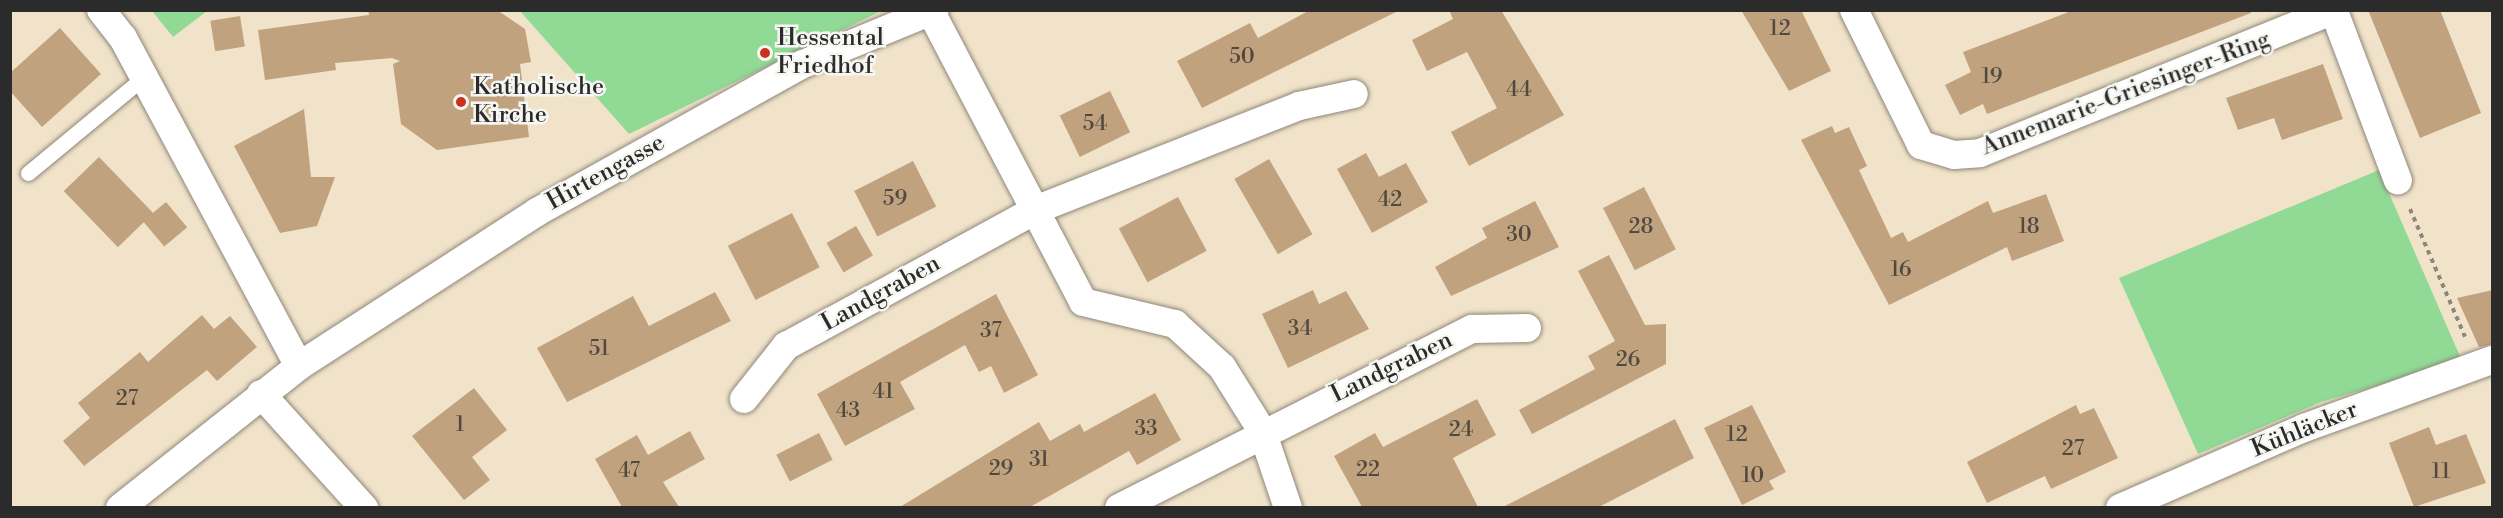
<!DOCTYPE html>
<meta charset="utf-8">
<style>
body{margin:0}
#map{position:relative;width:2503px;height:518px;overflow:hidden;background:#f1e3ca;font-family:"Libre Bodoni",serif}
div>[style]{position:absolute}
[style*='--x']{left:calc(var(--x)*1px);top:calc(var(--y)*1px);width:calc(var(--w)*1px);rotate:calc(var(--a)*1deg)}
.green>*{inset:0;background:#90da95}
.building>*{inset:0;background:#c1a27e;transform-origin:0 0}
.path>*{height:4px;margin-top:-2px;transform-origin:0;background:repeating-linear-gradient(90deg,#8e877a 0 4.5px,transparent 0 9px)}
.roads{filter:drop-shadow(0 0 2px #8e877a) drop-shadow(0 0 2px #8e877a)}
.service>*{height:15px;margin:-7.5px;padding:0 7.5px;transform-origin:7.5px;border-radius:7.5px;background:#fff}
.minor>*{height:28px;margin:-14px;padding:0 14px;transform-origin:14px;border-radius:14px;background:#fff}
.dots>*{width:16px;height:16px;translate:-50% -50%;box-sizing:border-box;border:3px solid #f6f6f2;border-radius:50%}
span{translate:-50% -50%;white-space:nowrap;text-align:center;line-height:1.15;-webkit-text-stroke:5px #f6f6f2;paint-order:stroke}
.number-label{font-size:21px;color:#504940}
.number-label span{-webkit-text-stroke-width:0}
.poi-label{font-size:24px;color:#2b2b2b}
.left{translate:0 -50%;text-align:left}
.street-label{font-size:24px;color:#2b2b2b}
.frame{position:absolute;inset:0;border:12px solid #2b2b2b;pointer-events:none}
</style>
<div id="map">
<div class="green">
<i style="clip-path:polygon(152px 11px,207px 11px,173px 37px)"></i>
<i style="clip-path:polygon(520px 11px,881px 11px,629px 134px)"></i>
<i style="clip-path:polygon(2379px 170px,2462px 361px,2321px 402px,2198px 454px,2119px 278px)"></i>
</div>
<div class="building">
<i style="clip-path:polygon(368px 10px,497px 10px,525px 29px,531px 62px,520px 64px,529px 137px,437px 150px,401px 124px,393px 64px,400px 61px,392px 58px,335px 63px,336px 70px,265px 80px,258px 30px,369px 15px)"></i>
<i style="clip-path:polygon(1310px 10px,1400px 10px,1202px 108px,1177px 61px,1250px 23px,1258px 38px)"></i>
<i style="clip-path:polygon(1449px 10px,1501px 10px,1564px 115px,1469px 166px,1451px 132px,1497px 108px,1467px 52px,1427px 71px,1412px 40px,1453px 19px)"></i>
<i style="clip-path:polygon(1741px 10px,1801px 10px,1831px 71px,1789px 91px)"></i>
<i style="clip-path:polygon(2074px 10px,2251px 10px,2251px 13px,1987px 114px,1983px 104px,1960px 115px,1945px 85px,1971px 72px,1963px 52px)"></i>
<i style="clip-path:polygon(2368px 10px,2440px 10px,2481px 113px,2420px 138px)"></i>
<i style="left:240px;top:16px;width:31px;height:30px;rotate:81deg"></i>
<i style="clip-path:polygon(60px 28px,101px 74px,42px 127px,10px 91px,10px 73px)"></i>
<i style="clip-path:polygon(2323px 64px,2343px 119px,2282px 140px,2274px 118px,2238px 130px,2226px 98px)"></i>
<i style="left:1110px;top:91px;width:46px;height:56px;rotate:64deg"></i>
<i style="clip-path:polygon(304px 109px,311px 177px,335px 177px,317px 226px,280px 233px,234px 146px)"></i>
<i style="clip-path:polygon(1832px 126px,1835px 133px,1849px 127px,1867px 166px,1859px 170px,1891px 238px,1903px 232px,1908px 242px,1988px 201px,1993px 213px,2046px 194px,2064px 241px,2012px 261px,2007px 247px,1889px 305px,1801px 140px)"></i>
<i style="clip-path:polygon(1366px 153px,1379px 177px,1406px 163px,1428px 202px,1372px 233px,1337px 169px)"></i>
<i style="left:99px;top:157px;width:78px;height:49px;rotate:46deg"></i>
<i style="left:1269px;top:159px;width:87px;height:40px;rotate:60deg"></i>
<i style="left:913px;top:161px;width:51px;height:66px;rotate:63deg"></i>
<i style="left:1644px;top:187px;width:70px;height:46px;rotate:63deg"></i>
<i style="left:1178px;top:197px;width:61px;height:67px;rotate:62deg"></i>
<i style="clip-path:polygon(1535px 201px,1559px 247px,1451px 296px,1435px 267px,1487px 238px,1482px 228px)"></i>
<i style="left:166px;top:202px;width:33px;height:30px;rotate:50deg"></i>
<i style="left:792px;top:213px;width:61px;height:72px;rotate:63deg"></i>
<i style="left:856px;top:226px;width:34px;height:34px;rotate:60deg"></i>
<i style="clip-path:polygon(1609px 255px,1645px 325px,1666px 324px,1666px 364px,1532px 434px,1519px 410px,1595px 369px,1588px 356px,1615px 341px,1578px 271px)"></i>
<i style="clip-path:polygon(1313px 290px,1319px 304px,1346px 291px,1369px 329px,1288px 368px,1262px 314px)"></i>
<i style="clip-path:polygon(2493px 290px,2493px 344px,2479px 347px,2457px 298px)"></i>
<i style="clip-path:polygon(715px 292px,731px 321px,567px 402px,537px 348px,633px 296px,649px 326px)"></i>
<i style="clip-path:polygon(996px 294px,1038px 375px,1004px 393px,991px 366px,979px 372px,965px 345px,900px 382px,915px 409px,845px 446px,817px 394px)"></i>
<i style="clip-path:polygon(202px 315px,214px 329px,230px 316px,257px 347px,217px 381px,207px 370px,84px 466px,63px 441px,90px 418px,78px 403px,140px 352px,148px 362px)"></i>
<i style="clip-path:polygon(474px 388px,507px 430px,472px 457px,490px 480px,464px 500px,412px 436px)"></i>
<i style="clip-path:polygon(1155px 393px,1181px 440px,1137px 465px,1129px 451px,1030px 507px,900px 507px,1039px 422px,1050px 441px,1080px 424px,1084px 432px)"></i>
<i style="clip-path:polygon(1477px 399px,1496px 435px,1453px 458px,1478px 507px,1362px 507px,1334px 456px,1375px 433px,1383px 447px)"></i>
<i style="clip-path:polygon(1752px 405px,1786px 472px,1769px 481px,1774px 489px,1742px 505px,1704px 428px)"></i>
<i style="clip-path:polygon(2076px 405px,2080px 414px,2094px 408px,2118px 458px,2051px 489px,2045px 476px,1987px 503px,1967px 462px)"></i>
<i style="clip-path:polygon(1675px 419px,1694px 458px,1599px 507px,1503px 507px)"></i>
<i style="clip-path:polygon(2429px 427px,2436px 445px,2466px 434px,2486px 483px,2414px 507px,2389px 443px)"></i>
<i style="clip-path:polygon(690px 431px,705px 459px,663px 482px,679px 507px,622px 507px,595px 459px,637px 435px,648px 455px)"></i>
<i style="left:819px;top:433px;width:30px;height:48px;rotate:63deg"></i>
</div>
<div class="path">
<i style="--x:2410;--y:209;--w:139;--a:66.7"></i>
</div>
<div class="roads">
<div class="service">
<i style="--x:28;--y:173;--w:151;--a:-39.6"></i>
</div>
<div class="minor">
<i style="--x:101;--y:10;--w:36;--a:52"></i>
<i style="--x:123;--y:38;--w:372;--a:61.8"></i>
<i style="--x:1854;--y:10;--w:151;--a:63.6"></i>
<i style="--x:1921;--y:145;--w:34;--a:17"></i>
<i style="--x:1954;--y:155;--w:26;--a:-4"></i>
<i style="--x:1980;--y:153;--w:382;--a:-22"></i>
<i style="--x:931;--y:12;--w:327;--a:62.3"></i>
<i style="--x:1083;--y:302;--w:95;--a:13.4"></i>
<i style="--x:1175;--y:324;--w:64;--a:42.5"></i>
<i style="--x:1222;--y:367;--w:75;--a:58"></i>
<i style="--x:1262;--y:431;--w:81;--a:71.3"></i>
<i style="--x:2335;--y:14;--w:178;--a:69.3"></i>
<i style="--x:261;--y:394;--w:154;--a:47.9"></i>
<i style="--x:744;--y:399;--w:68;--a:-51.6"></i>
<i style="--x:786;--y:346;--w:284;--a:-28.6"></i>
<i style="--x:1035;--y:210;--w:284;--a:-21.5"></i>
<i style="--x:1299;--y:106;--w:56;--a:-12.3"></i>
<i style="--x:120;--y:508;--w:228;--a:-38.4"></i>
<i style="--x:299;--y:366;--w:283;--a:-32.9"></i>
<i style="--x:537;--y:212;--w:304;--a:-29.1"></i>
<i style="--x:803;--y:64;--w:142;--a:-22.4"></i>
<i style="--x:1119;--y:508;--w:396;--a:-26.9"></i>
<i style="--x:1472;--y:329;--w:55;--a:-1"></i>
<i style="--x:2120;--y:508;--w:201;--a:-23.5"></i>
<i style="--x:2304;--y:428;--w:200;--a:-19.9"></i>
</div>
</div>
<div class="dots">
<i style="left:765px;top:53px;background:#c8321e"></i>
<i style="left:461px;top:102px;background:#c8321e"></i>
</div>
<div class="number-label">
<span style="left:1780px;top:29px">12</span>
<span style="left:1242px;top:57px">50</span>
<span style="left:1992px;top:77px">19</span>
<span style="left:1519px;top:90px">44</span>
<span style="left:1095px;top:124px">54</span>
<span style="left:895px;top:199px">59</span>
<span style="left:1390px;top:200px">42</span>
<span style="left:1641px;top:227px">28</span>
<span style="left:2029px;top:227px">18</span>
<span style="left:1519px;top:235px">30</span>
<span style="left:1901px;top:270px">16</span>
<span style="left:1300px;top:329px">34</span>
<span style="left:991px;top:331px">37</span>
<span style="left:599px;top:349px">51</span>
<span style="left:1628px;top:360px">26</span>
<span style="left:883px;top:392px">41</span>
<span style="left:127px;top:399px">27</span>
<span style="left:848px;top:411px">43</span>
<span style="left:460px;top:425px">1</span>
<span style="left:1146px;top:429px">33</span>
<span style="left:1461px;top:430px">24</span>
<span style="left:1737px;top:435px">12</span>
<span style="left:2073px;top:449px">27</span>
<span style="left:1039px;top:460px">31</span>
<span style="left:1001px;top:469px">29</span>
<span style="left:1368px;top:470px">22</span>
<span style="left:629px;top:471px">47</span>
<span style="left:2441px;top:472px">11</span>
<span style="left:1753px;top:476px">10</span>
</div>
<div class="poi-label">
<span class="left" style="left:777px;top:53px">Hessental<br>Friedhof</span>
<span class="left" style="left:473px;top:102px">Katholische<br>Kirche</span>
</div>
<div class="street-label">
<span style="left:2126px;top:94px;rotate:-21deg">Annemarie-Griesinger-Ring</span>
<span style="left:606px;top:173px;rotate:-29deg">Hirtengasse</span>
<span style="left:881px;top:294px;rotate:-29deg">Landgraben</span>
<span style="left:1392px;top:368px;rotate:-26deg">Landgraben</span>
<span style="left:2305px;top:430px;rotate:-22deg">Kühläcker</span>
</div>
<div class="frame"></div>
</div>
